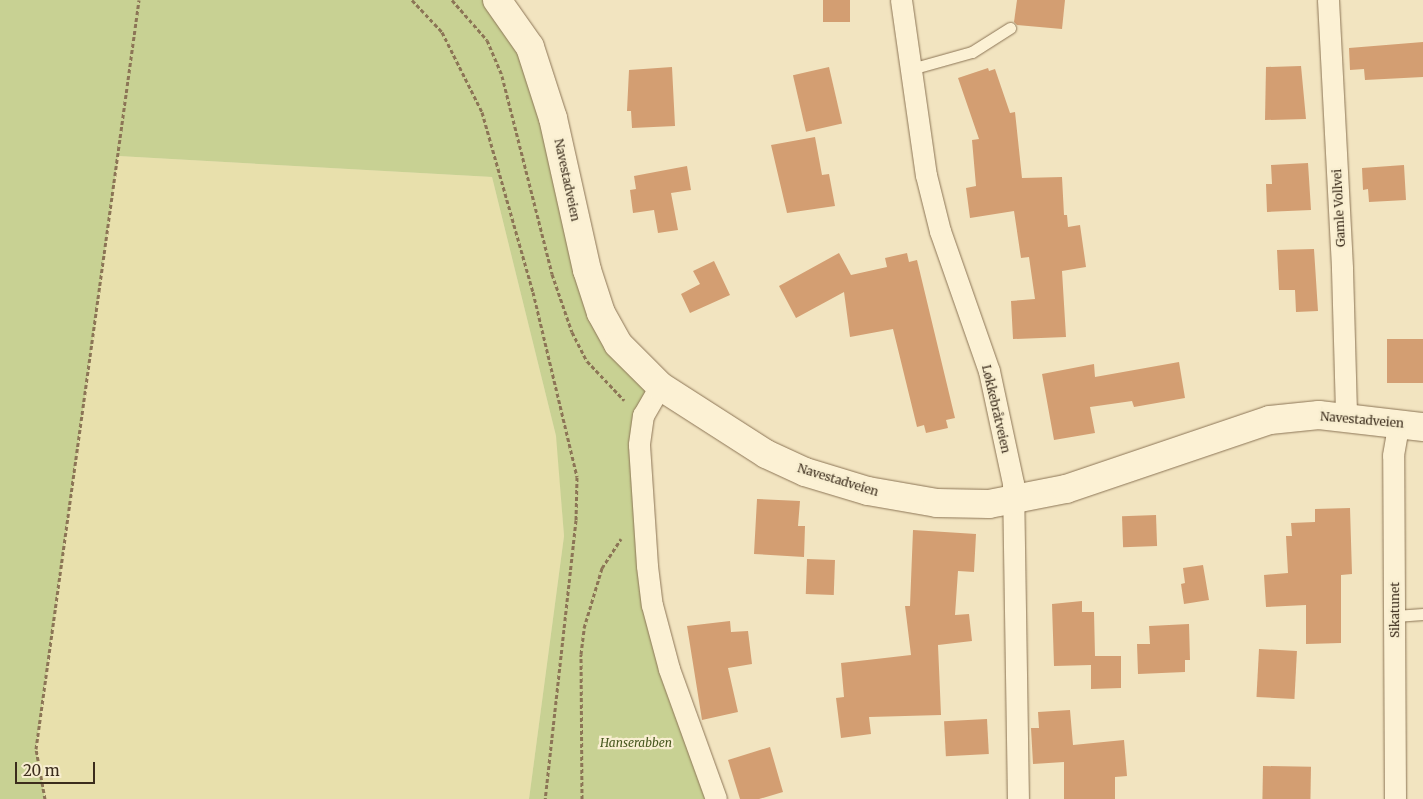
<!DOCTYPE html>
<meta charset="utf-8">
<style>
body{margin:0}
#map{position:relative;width:1423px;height:799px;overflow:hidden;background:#f2e4c0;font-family:Merriweather,serif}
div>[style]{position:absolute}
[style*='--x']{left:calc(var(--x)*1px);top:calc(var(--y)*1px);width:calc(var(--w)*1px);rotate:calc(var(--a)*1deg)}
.farmland>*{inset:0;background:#e8e0ac}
.green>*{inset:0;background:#c8d193}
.building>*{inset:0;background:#d39e72;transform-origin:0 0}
.path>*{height:3px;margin-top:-1.5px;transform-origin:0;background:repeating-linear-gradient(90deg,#8c7556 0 4px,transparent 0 6.5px)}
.roads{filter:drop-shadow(0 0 1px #8c7556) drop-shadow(0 0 1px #8c7556)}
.lane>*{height:11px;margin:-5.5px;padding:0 5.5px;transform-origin:5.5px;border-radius:5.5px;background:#fcf1d4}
.street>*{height:21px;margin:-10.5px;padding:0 10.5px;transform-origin:10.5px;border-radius:10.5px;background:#fcf1d4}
.secondary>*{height:28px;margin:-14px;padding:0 14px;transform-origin:14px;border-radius:14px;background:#fcf1d4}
span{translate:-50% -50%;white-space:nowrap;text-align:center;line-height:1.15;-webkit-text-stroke:4.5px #f8eed0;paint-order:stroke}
.street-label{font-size:12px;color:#3b2c1c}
.park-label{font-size:12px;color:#495921;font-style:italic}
.scale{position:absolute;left:15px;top:762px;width:80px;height:22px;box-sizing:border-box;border:2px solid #3b2c1c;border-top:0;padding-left:6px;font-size:15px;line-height:18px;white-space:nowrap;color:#3b2c1c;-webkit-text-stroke:4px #f8eed0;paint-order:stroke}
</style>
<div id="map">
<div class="farmland">
<i style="clip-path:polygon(117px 156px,492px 177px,557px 440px,564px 536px,529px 799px,45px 799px,36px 749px)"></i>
</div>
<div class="green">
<i style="clip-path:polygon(0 0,497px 0,530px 47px,587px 270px,660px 386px,643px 415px,647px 566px,716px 799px,529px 799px,564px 536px,556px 436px,492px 177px,118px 156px,36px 749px,45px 799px,0 799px)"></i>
</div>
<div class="building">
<i style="left:823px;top:0;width:27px;height:22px"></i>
<i style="clip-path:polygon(1017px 0,1065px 0,1062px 29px,1017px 25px,1014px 22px)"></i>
<i style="clip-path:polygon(1423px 42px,1423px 77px,1365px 80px,1364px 69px,1350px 70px,1349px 48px)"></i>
<i style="clip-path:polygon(1301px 66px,1306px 119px,1265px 120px,1266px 67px)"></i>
<i style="clip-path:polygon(672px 67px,675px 126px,632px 128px,631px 111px,627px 111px,629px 70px)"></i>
<i style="left:829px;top:67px;width:58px;height:37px;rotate:77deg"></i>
<i style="clip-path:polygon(988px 68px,989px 71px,995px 69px,1010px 113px,1015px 112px,1022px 178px,1062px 177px,1064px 215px,1067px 215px,1068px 227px,1080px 225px,1086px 267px,1062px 271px,1066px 337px,1013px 339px,1011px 301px,1035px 299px,1029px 257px,1021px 258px,1014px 211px,970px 218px,966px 188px,976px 186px,972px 140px,979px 139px,958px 78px)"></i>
<i style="clip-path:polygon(815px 137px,822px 175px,829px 174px,835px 206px,787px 213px,771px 145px)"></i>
<i style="clip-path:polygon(1308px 163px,1311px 210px,1267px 212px,1266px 184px,1272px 184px,1271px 165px)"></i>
<i style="clip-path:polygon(1404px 165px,1406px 200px,1369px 202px,1368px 189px,1363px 190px,1362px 168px)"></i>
<i style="clip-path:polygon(687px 166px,691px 190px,671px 193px,678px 230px,658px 233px,654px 210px,633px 213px,630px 190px,636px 189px,634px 176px)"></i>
<i style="clip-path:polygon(1314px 249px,1318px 311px,1296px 312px,1295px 290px,1279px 290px,1277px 250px)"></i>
<i style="clip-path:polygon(839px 253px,851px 275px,887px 267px,885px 258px,907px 253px,909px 262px,917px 260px,955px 418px,946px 420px,948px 428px,926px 433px,924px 425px,917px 427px,893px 329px,850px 337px,844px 292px,796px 318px,779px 286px)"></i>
<i style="clip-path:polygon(714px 261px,730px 295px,690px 313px,681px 294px,700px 284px,693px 271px)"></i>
<i style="left:1423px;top:339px;width:44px;height:36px;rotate:90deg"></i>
<i style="clip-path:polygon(1179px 362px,1185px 398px,1134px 407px,1132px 401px,1090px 407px,1095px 433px,1054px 440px,1042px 374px,1094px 364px,1095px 377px)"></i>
<i style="clip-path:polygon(757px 499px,800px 501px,798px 526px,805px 526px,804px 557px,754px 554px)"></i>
<i style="clip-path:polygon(1350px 508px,1352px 574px,1341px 575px,1341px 643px,1306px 644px,1306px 605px,1266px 607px,1264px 575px,1288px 573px,1286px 536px,1292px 536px,1291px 523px,1315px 522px,1315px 509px)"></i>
<i style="left:1156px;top:515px;width:31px;height:34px;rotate:88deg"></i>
<i style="clip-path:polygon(913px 530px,976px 534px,974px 572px,958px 571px,955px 615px,969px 614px,972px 641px,938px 645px,941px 715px,869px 717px,871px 734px,841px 738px,836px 698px,844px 697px,841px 663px,911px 655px,905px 606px,910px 606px)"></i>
<i style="left:807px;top:559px;width:28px;height:35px;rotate:2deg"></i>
<i style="clip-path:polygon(1203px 565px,1209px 600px,1184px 604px,1181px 584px,1185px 583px,1183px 568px)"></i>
<i style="clip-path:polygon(1082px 601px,1082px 612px,1094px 612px,1095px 656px,1121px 656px,1121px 688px,1091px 689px,1091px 665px,1054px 666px,1052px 604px)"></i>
<i style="clip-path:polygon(730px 621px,731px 632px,748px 631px,752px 664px,728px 668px,738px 712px,702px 720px,687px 626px)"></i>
<i style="clip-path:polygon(1189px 624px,1190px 660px,1185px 660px,1185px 672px,1138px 674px,1137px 644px,1150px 644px,1149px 626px)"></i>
<i style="left:1259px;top:649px;width:38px;height:48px;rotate:3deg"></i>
<i style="clip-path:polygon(1070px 710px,1073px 745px,1124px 740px,1127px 776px,1115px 777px,1115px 799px,1064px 799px,1064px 762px,1033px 764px,1031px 728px,1039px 728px,1038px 712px)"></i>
<i style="left:987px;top:719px;width:35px;height:43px;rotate:87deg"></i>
<i style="clip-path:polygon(770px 747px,783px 792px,759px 799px,740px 799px,728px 760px)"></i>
<i style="left:1263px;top:766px;width:48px;height:33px;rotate:1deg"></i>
</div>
<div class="path">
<i style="--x:412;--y:0;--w:44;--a:46.8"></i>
<i style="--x:442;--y:32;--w:89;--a:63.4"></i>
<i style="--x:482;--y:112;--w:187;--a:74.2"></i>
<i style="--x:533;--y:292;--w:190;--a:76.6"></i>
<i style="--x:577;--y:477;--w:43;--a:91.3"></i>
<i style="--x:576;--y:520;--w:281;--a:96.3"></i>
<i style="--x:452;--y:0;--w:53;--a:48.8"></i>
<i style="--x:487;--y:40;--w:39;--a:67"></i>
<i style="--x:502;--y:76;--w:204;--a:75.8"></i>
<i style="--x:552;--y:274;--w:61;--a:71"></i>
<i style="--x:572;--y:332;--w:33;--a:63"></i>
<i style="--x:587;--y:361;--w:54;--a:46.5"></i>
<i style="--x:45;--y:799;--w:51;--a:-100.2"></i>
<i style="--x:36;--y:749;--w:756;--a:-82.17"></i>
<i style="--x:582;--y:799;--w:145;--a:-90.4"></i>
<i style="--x:581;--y:654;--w:26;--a:-83"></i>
<i style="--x:584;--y:628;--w:63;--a:-73.3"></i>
<i style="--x:602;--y:568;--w:35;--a:-57"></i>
</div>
<div class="roads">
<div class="lane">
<i style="--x:911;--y:69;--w:63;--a:-15.6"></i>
<i style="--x:972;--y:52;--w:45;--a:-32.3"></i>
<i style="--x:1395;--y:616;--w:28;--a:-4"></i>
</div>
<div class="street">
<i style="--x:901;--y:0;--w:177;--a:81.9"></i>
<i style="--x:926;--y:175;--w:58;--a:76"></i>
<i style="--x:940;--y:231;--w:148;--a:70.7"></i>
<i style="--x:989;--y:371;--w:115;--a:77.9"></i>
<i style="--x:1013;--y:483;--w:316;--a:89.1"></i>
<i style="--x:1328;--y:0;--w:269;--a:87"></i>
<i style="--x:1342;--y:269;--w:147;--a:88.4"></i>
<i style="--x:660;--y:386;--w:34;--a:120"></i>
<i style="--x:643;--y:415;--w:30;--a:98"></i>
<i style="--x:639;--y:445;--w:121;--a:86.2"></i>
<i style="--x:647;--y:566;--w:39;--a:83"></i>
<i style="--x:652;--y:605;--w:66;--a:75.1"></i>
<i style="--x:669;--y:669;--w:138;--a:70.1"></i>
<i style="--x:1395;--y:799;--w:344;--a:-90.3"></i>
<i style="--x:1393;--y:455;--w:34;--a:-80"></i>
</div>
<div class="secondary">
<i style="--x:497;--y:0;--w:57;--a:54.9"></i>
<i style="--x:530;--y:47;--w:75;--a:72.1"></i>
<i style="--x:553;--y:118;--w:156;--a:77.4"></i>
<i style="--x:587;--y:270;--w:45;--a:72"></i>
<i style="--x:601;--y:313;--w:35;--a:61"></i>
<i style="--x:618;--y:344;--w:59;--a:45"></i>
<i style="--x:660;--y:386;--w:126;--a:32.7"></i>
<i style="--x:766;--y:454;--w:43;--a:24.8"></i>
<i style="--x:805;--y:472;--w:66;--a:16.8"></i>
<i style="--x:868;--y:491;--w:70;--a:9.9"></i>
<i style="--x:937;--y:503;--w:52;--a:1.1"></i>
<i style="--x:989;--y:504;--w:78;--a:-11"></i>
<i style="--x:1066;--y:489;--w:215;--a:-18.7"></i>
<i style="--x:1270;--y:420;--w:49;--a:-5.8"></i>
<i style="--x:1319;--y:415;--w:105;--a:6.6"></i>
</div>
</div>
<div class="street-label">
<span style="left:567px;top:180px;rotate:78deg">Navestadveien</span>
<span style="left:1339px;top:208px;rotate:-93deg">Gamle Vollvei</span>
<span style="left:996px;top:409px;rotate:77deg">Løkkebråtveien</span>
<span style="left:1362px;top:420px;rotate:5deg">Navestadveien</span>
<span style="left:838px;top:480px;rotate:17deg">Navestadveien</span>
<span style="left:1395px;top:610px;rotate:-90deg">Sikatunet</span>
</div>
<div class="park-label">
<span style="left:636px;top:743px">Hanserabben</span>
</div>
<div class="scale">20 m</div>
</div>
